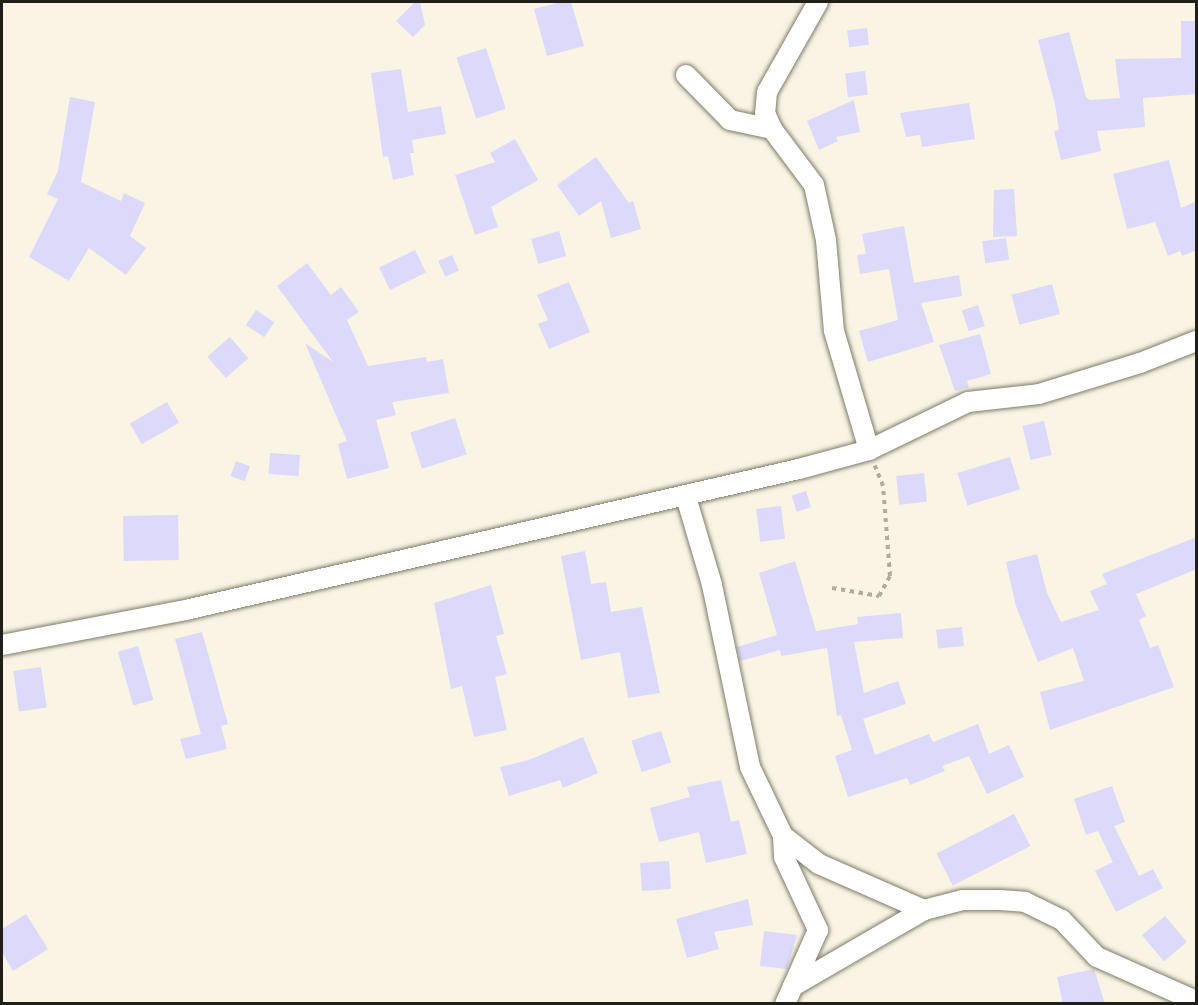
<!DOCTYPE html>
<style>
body{margin:0}
#map{position:relative;width:1198px;height:1005px;overflow:hidden;background:#f9f4e3;font-family:"Roboto Serif",serif}
div>[style]{position:absolute}
[style*='--x']{left:calc(var(--x)*1px);top:calc(var(--y)*1px);width:calc(var(--w)*1px);rotate:calc(var(--a)*1deg)}
.building>*{inset:0;background:#dcd9fb;transform-origin:0 0}
.path>*{height:4px;margin-top:-2px;transform-origin:0;background:repeating-linear-gradient(90deg,#afab9e 0 4.5px,transparent 0 9px)}
.roads{filter:drop-shadow(0 0 2px #7f7b6b) drop-shadow(0 0 2px #7f7b6b)}
.minor>*{height:20px;margin:-10px;padding:0 10px;transform-origin:10px;border-radius:10px;background:#fff}
span{translate:-50% -50%;white-space:nowrap;text-align:center;line-height:1.15;-webkit-text-stroke:4.5px #fff;paint-order:stroke}
.frame{position:absolute;inset:0;border:3px solid #211f19;pointer-events:none}
</style>
<div id="map">
<div class="building">
<i style="clip-path:polygon(415px 2px,420px 2px,425px 25px,413px 37px,396px 21px)"></i>
<i style="clip-path:polygon(561px 2px,571px 2px,584px 46px,547px 56px,534px 9px)"></i>
<i style="clip-path:polygon(1181px 21px,1197px 21px,1197px 94px,1143px 98px,1145px 127px,1097px 131px,1101px 151px,1061px 160px,1054px 131px,1059px 130px,1055px 104px,1038px 40px,1069px 32px,1086px 97px,1090px 100px,1120px 98px,1115px 59px,1181px 58px)"></i>
<i style="left:867px;top:28px;width:17px;height:20px;rotate:83deg"></i>
<i style="left:486px;top:48px;width:64px;height:31px;rotate:72deg"></i>
<i style="clip-path:polygon(401px 69px,408px 112px,441px 106px,446px 134px,412px 140px,414px 153px,410px 153px,414px 175px,393px 180px,388px 156px,383px 157px,371px 73px)"></i>
<i style="left:865px;top:71px;width:24px;height:20px;rotate:83deg"></i>
<i style="clip-path:polygon(70px 97px,95px 102px,81px 182px,121px 201px,124px 193px,145px 203px,130px 236px,146px 248px,126px 275px,89px 248px,69px 281px,29px 257px,58px 199px,47px 194px,58px 171px)"></i>
<i style="clip-path:polygon(854px 100px,860px 132px,836px 137px,838px 141px,819px 150px,807px 121px)"></i>
<i style="clip-path:polygon(969px 103px,975px 139px,922px 147px,920px 135px,906px 137px,900px 113px)"></i>
<i style="clip-path:polygon(515px 139px,538px 180px,491px 207px,498px 227px,475px 235px,455px 175px,495px 162px,490px 153px)"></i>
<i style="clip-path:polygon(596px 157px,629px 203px,633px 201px,641px 229px,611px 238px,601px 201px,579px 216px,557px 185px)"></i>
<i style="clip-path:polygon(1169px 160px,1181px 208px,1197px 201px,1197px 250px,1182px 256px,1180px 251px,1168px 256px,1155px 222px,1127px 229px,1113px 174px)"></i>
<i style="clip-path:polygon(1014px 189px,1017px 236px,993px 237px,994px 190px)"></i>
<i style="clip-path:polygon(904px 226px,914px 283px,959px 275px,962px 296px,921px 303px,934px 342px,868px 362px,859px 331px,898px 320px,889px 269px,860px 274px,857px 255px,866px 254px,862px 234px)"></i>
<i style="left:559px;top:231px;width:26px;height:29px;rotate:74deg"></i>
<i style="left:1006px;top:238px;width:22px;height:24px;rotate:82deg"></i>
<i style="left:415px;top:250px;width:25px;height:40px;rotate:64deg"></i>
<i style="left:452px;top:255px;width:17px;height:15px;rotate:66deg"></i>
<i style="clip-path:polygon(307px 263px,331px 295px,341px 287px,359px 312px,347px 320px,368px 366px,426px 357px,427px 362px,443px 359px,449px 393px,392px 402px,396px 415px,376px 420px,389px 468px,347px 479px,338px 444px,347px 441px,305px 343px,333px 362px,277px 286px)"></i>
<i style="clip-path:polygon(569px 282px,590px 332px,549px 349px,538px 324px,548px 320px,537px 295px)"></i>
<i style="left:1052px;top:284px;width:31px;height:42px;rotate:75deg"></i>
<i style="left:978px;top:305px;width:22px;height:17px;rotate:72deg"></i>
<i style="left:256px;top:310px;width:22px;height:18px;rotate:34deg"></i>
<i style="clip-path:polygon(980px 334px,991px 374px,967px 381px,969px 387px,955px 391px,939px 345px)"></i>
<i style="left:230px;top:337px;width:28px;height:30px;rotate:49deg"></i>
<i style="left:167px;top:402px;width:24px;height:43px;rotate:60deg"></i>
<i style="left:455px;top:418px;width:38px;height:47px;rotate:72deg"></i>
<i style="left:1044px;top:421px;width:35px;height:22px;rotate:77deg"></i>
<i style="left:270px;top:453px;width:30px;height:21px;rotate:4deg"></i>
<i style="left:1010px;top:457px;width:34px;height:55px;rotate:73deg"></i>
<i style="left:236px;top:461px;width:15px;height:16px;rotate:20deg"></i>
<i style="left:924px;top:473px;width:29px;height:28px;rotate:84deg"></i>
<i style="left:806px;top:491px;width:17px;height:15px;rotate:73deg"></i>
<i style="left:781px;top:506px;width:33px;height:25px;rotate:83deg"></i>
<i style="left:178px;top:515px;width:45px;height:55px;rotate:89deg"></i>
<i style="clip-path:polygon(1197px 537px,1197px 569px,1136px 594px,1146px 616px,1139px 620px,1150px 648px,1158px 645px,1174px 687px,1050px 730px,1040px 692px,1084px 681px,1073px 648px,1038px 662px,1016px 606px,1006px 562px,1037px 554px,1047px 593px,1061px 622px,1099px 610px,1090px 591px,1107px 584px,1102px 574px)"></i>
<i style="clip-path:polygon(585px 551px,591px 584px,606px 582px,611px 612px,642px 607px,660px 693px,628px 698px,620px 652px,581px 660px,561px 556px)"></i>
<i style="clip-path:polygon(795px 561px,816px 631px,858px 624px,857px 617px,901px 613px,903px 638px,854px 642px,864px 693px,898px 681px,906px 704px,863px 719px,875px 755px,929px 734px,933px 742px,978px 724px,989px 754px,1009px 745px,1024px 777px,987px 794px,969px 756px,942px 766px,945px 771px,910px 785px,907px 778px,848px 797px,835px 756px,852px 750px,841px 715px,837px 716px,827px 648px,781px 656px,780px 650px,740px 661px,737px 647px,777px 635px,759px 573px)"></i>
<i style="clip-path:polygon(491px 585px,504px 634px,496px 636px,507px 674px,495px 677px,507px 730px,474px 737px,462px 686px,451px 689px,434px 603px)"></i>
<i style="left:962px;top:627px;width:19px;height:26px;rotate:84deg"></i>
<i style="clip-path:polygon(202px 632px,228px 724px,221px 726px,227px 749px,186px 759px,180px 739px,201px 734px,175px 639px)"></i>
<i style="left:138px;top:646px;width:56px;height:21px;rotate:74deg"></i>
<i style="left:41px;top:667px;width:41px;height:28px;rotate:82deg"></i>
<i style="left:661px;top:731px;width:33px;height:31px;rotate:72deg"></i>
<i style="clip-path:polygon(583px 737px,598px 773px,563px 788px,560px 780px,509px 796px,500px 767px,529px 760px)"></i>
<i style="clip-path:polygon(721px 780px,731px 822px,739px 820px,747px 854px,706px 863px,699px 832px,659px 842px,650px 808px,690px 797px,687px 787px)"></i>
<i style="clip-path:polygon(1112px 786px,1125px 822px,1114px 826px,1139px 876px,1153px 869px,1163px 888px,1116px 912px,1095px 871px,1113px 862px,1098px 831px,1086px 835px,1074px 799px)"></i>
<i style="left:1014px;top:814px;width:36px;height:87px;rotate:63deg"></i>
<i style="left:669px;top:861px;width:28px;height:29px;rotate:86deg"></i>
<i style="clip-path:polygon(748px 899px,753px 925px,714px 932px,719px 949px,687px 958px,676px 919px)"></i>
<i style="clip-path:polygon(26px 914px,48px 949px,13px 971px,2px 952px,2px 929px)"></i>
<i style="left:1165px;top:916px;width:34px;height:30px;rotate:50deg"></i>
<i style="clip-path:polygon(764px 931px,797px 935px,787px 969px,760px 966px)"></i>
<i style="clip-path:polygon(1094px 969px,1105px 1004px,1063px 1004px,1057px 977px)"></i>
</div>
<div class="path">
<i style="--x:832;--y:588;--w:48;--a:9.7"></i>
<i style="--x:879;--y:596;--w:23;--a:-61"></i>
<i style="--x:890;--y:576;--w:90;--a:-94.4"></i>
<i style="--x:883;--y:486;--w:22;--a:-112"></i>
</div>
<div class="roads">
<div class="minor">
<i style="--x:818;--y:2;--w:103;--a:119.5"></i>
<i style="--x:767;--y:92;--w:21;--a:95"></i>
<i style="--x:765;--y:113;--w:17;--a:66"></i>
<i style="--x:772;--y:129;--w:70;--a:53.1"></i>
<i style="--x:814;--y:185;--w:56;--a:77.7"></i>
<i style="--x:826;--y:240;--w:91;--a:85"></i>
<i style="--x:834;--y:331;--w:124;--a:73.6"></i>
<i style="--x:686;--y:75;--w:63;--a:45.6"></i>
<i style="--x:730;--y:120;--w:43;--a:12.1"></i>
<i style="--x:686;--y:497;--w:92;--a:73.5"></i>
<i style="--x:712;--y:585;--w:186;--a:78.2"></i>
<i style="--x:750;--y:767;--w:76;--a:64.4"></i>
<i style="--x:783;--y:836;--w:21;--a:87"></i>
<i style="--x:784;--y:857;--w:81;--a:65"></i>
<i style="--x:818;--y:930;--w:81;--a:114"></i>
<i style="--x:2;--y:645;--w:191;--a:-10.8"></i>
<i style="--x:190;--y:609;--w:625;--a:-12.95"></i>
<i style="--x:799;--y:469;--w:73;--a:-15.2"></i>
<i style="--x:869;--y:450;--w:110;--a:-25.9"></i>
<i style="--x:968;--y:402;--w:71;--a:-6.4"></i>
<i style="--x:1039;--y:394;--w:106;--a:-17.1"></i>
<i style="--x:1140;--y:363;--w:60;--a:-21.4"></i>
<i style="--x:783;--y:836;--w:46;--a:37.9"></i>
<i style="--x:819;--y:864;--w:115;--a:23.7"></i>
<i style="--x:793;--y:986;--w:151;--a:-30.1"></i>
<i style="--x:924;--y:910;--w:40;--a:-14.4"></i>
<i style="--x:963;--y:900;--w:36;--a:0"></i>
<i style="--x:999;--y:900;--w:26;--a:4"></i>
<i style="--x:1025;--y:902;--w:41;--a:25.9"></i>
<i style="--x:1062;--y:920;--w:51;--a:46.6"></i>
<i style="--x:1097;--y:957;--w:108;--a:24"></i>
</div>
</div>
<div class="frame"></div>
</div>
